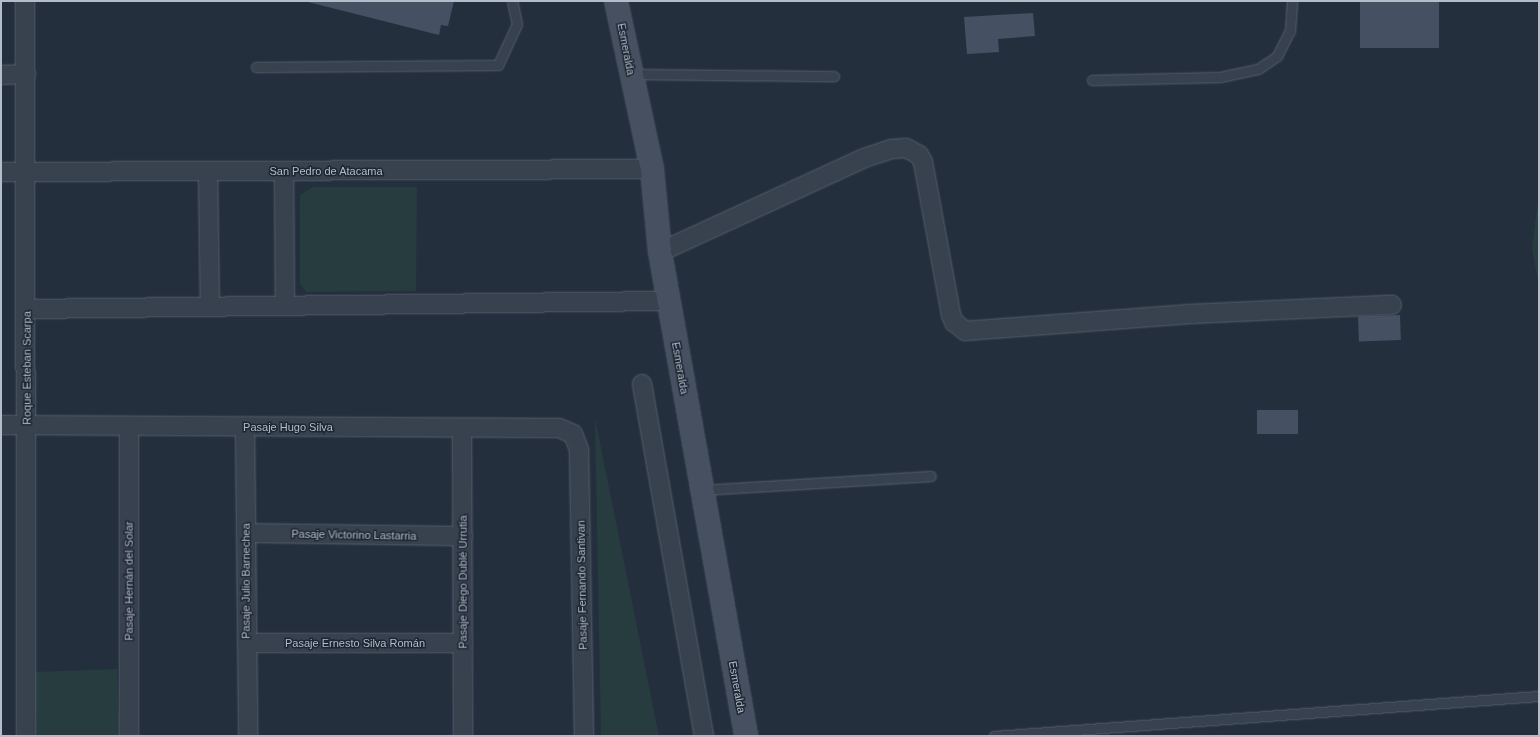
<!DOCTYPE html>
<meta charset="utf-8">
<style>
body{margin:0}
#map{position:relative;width:1540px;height:737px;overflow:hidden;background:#242f3e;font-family:Helvetica,sans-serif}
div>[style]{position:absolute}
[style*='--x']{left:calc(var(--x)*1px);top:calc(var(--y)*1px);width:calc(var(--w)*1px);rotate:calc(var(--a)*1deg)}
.green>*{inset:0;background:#263c3f;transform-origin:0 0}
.building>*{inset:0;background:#455162;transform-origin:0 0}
.roads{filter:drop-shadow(0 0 1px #565f6c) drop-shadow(0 0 1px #565f6c)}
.lane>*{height:9px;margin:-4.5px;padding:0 4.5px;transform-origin:4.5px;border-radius:4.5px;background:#38414e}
.street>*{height:18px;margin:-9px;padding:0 9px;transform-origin:9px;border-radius:9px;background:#38414e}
.secondary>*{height:22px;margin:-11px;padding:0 11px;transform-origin:11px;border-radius:11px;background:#465061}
span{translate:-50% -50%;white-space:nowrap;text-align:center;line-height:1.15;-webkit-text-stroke:3px #1d2633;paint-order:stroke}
.street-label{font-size:11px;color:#b4bcc9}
.frame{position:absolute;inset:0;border:2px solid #b4bcc9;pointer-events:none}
</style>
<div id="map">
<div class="green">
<i style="clip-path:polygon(313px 187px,417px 187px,416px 291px,306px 292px,300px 284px,300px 195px)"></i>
<i style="clip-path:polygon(1539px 193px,1539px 286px,1532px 248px)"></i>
<i style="clip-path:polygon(595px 418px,659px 736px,601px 736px)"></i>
<i style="left:117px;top:669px;width:67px;height:83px;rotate:88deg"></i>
</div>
<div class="building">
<i style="clip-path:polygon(304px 1px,454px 1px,448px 26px,441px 25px,439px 35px)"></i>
<i style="left:1360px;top:1px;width:79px;height:47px"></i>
<i style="clip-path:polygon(1033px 13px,1035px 36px,998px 39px,999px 52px,967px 54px,964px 17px)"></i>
<i style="left:1400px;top:315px;width:25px;height:42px;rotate:88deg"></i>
<i style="left:1257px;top:410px;width:41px;height:24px"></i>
</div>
<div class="roads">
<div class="lane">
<i style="--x:256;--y:67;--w:242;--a:-0.5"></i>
<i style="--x:498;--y:65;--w:45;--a:-65.1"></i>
<i style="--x:517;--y:24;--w:24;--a:-102"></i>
<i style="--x:631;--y:74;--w:203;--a:0.6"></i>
<i style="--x:1092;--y:80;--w:128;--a:-1.3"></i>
<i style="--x:1220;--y:77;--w:39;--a:-12"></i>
<i style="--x:1258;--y:69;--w:23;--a:-34"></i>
<i style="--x:1277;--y:56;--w:28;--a:-63"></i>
<i style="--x:1290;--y:31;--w:30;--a:-86"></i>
<i style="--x:702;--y:490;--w:229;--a:-3.5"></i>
<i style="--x:994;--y:736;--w:546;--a:-4.2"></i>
</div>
<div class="street">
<i style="--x:25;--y:1;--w:735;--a:89.92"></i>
<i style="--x:1;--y:75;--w:25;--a:-2"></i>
<i style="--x:208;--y:171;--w:136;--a:89.2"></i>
<i style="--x:284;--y:171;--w:135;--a:89.6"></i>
<i style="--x:1;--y:172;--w:651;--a:-0.26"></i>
<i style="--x:660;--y:252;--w:225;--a:-24.7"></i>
<i style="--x:864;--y:158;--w:28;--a:-18"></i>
<i style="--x:891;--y:149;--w:15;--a:-4"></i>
<i style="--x:906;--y:148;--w:15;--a:28"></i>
<i style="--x:919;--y:155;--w:8;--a:60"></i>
<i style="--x:923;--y:162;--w:156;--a:79.6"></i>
<i style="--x:951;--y:315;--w:8;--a:67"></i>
<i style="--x:954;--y:322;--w:14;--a:39"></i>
<i style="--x:965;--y:331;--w:226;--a:-4.3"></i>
<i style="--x:1190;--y:314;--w:202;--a:-2.6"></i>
<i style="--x:27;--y:309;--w:641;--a:-0.72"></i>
<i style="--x:642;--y:384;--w:357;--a:80"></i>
<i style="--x:1;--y:425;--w:558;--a:0.31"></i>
<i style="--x:559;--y:428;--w:15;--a:23"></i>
<i style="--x:573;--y:434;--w:17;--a:69"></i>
<i style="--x:579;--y:450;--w:286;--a:89"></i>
<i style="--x:129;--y:426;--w:310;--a:90"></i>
<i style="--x:245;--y:427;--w:309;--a:89.4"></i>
<i style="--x:462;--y:428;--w:308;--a:89.8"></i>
<i style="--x:246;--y:533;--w:217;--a:0.8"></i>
<i style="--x:247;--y:643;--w:216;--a:0"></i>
</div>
<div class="secondary">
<i style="--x:616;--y:1;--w:172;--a:77.9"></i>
<i style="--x:652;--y:169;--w:83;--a:84.5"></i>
<i style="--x:660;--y:252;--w:492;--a:79.9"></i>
</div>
</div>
<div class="street-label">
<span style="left:626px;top:49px;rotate:79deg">Esmeralda</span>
<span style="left:326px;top:171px">San Pedro de Atacama</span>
<span style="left:27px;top:368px;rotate:-90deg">Roque Esteban Scarpa</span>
<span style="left:680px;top:368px;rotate:80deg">Esmeralda</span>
<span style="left:288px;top:427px">Pasaje Hugo Silva</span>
<span style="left:354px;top:535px;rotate:1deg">Pasaje Victorino Lastarria</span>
<span style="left:129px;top:581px;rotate:-90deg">Pasaje Hernán del Solar</span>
<span style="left:246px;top:581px;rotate:-90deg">Pasaje Julio Barnechea</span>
<span style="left:463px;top:582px;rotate:-90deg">Pasaje Diego Dublé Urrutia</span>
<span style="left:582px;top:585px;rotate:-91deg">Pasaje Fernando Santivan</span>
<span style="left:355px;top:643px">Pasaje Ernesto Silva Román</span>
<span style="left:737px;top:687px;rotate:80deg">Esmeralda</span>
</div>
<div class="frame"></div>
</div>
